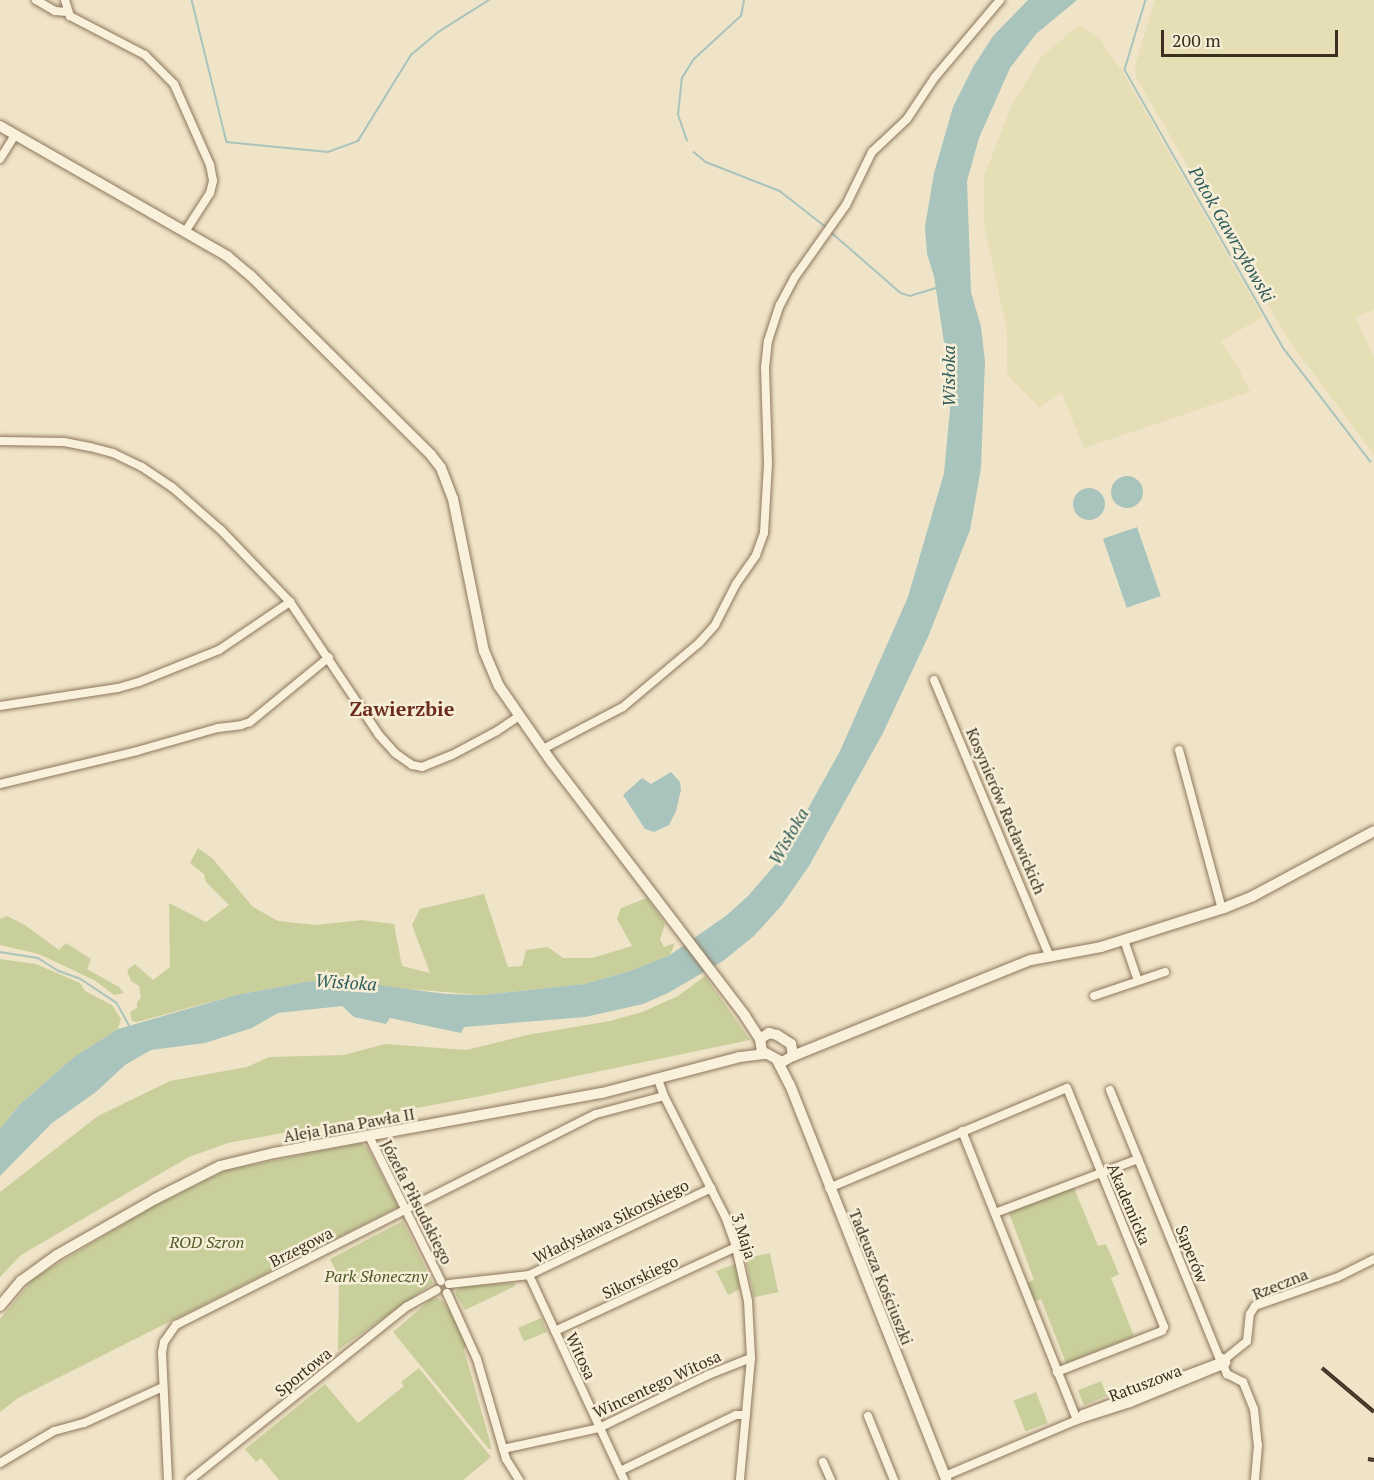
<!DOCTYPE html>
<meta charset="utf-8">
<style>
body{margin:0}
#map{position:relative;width:1374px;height:1480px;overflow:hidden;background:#f0e4c8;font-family:"PT Serif",serif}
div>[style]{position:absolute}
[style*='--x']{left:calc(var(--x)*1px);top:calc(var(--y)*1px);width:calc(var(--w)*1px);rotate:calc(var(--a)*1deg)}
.farmland>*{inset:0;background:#e6deb5}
.green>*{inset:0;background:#c9cf9b;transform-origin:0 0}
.water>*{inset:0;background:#a9c4bc;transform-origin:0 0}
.round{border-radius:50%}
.stream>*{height:1.5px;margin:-0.75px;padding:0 0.75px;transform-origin:0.75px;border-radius:0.75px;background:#a9c4bc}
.roads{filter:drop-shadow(0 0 2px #8d765c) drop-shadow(0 0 2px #8d765c)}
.street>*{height:8px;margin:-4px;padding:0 4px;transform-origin:4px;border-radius:4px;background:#faf1dc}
.secondary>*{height:10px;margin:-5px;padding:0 5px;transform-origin:5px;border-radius:5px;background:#faf1dc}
.rail>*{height:4px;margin-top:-2px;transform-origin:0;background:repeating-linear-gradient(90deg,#f7eed8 0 4.5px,#3d2e20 0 9px);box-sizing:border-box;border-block:2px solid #3d2e20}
span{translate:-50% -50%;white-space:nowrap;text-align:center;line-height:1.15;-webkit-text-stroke:5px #f7eed8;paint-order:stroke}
.street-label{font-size:16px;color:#3d2e20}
.park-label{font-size:16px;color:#4d5a26;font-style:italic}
.water-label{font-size:18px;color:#2f5d5a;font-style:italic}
.quarter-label{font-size:20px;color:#6b2e1e;font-weight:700}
.scale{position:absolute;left:1161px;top:30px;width:177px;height:27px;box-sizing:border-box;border:3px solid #3d2e20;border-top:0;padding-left:8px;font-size:18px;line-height:21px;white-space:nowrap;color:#3d2e20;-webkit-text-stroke:4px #f7eed8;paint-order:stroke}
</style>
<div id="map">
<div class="farmland">
<i style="clip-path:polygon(1155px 0,1374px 0,1374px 310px,1355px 317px,1374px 357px,1374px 455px,1288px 339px,1136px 77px,1135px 66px)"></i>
<i style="clip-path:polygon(1079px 25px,1100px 39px,1122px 71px,1263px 317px,1221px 341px,1237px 365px,1250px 392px,1084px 448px,1061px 392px,1040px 408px,1007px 374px,1007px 332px,984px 223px,984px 176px,1013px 102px,1042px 56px)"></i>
</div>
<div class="green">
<i style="clip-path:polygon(198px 848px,213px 859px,253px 907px,278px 921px,316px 925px,362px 920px,394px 924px,402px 966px,430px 973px,412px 925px,420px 909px,484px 894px,508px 967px,522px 966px,526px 950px,548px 947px,563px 958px,592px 958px,632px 946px,617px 919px,621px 908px,647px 898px,665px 924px,660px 939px,664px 947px,675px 943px,670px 955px,630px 971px,584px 984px,482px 995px,311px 981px,236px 995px,137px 1022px,132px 1021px,130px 1012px,137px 1008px,137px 1002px,141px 998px,139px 986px,131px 981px,127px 970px,135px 964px,153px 980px,170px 967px,169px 903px,206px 922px,229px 905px,206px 882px,204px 874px,190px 863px)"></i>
<i style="clip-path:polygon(7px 916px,25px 925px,59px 950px,66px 943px,91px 959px,87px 969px,119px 987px,124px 993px,114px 995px,94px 980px,39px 954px,0 945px,0 919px)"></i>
<i style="clip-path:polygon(0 959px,36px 964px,80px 983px,85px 991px,112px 1005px,121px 1019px,118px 1029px,74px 1057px,19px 1105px,0 1129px)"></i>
<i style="clip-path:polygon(705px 976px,750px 1040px,476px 1097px,228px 1143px,189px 1157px,21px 1255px,0 1277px,0 1192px,98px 1116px,170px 1081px,247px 1067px,269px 1057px,344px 1055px,385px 1044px,466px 1050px,527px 1035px,610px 1021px,642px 1012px,678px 996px)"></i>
<i style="clip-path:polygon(361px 1143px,367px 1147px,398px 1207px,18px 1398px,0 1412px,0 1319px,34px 1278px,147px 1210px,227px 1170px)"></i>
<i style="clip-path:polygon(1074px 1188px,1098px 1246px,1106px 1244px,1119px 1274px,1111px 1278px,1134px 1336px,1066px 1363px,1041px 1299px,1035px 1301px,1027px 1283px,1034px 1280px,1009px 1213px)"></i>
<i style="clip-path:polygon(403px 1221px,433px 1283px,338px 1350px,339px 1277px,330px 1259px)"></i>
<i style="left:770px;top:1253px;width:40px;height:25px;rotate:78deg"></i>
<i style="clip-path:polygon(735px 1264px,740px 1289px,728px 1295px,716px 1271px)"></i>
<i style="clip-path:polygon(515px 1283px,515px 1286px,465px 1310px,455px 1293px,460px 1287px)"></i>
<i style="clip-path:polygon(438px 1298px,443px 1301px,453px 1316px,466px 1345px,464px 1350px,492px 1449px,489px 1449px,393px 1332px,431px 1299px)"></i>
<i style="left:541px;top:1318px;width:15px;height:25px;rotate:67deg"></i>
<i style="clip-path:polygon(419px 1368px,491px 1457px,463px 1480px,279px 1480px,261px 1458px,256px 1462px,245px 1449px,325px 1384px,358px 1423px,404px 1386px,401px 1382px)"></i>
<i style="left:1101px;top:1381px;width:16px;height:25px;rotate:68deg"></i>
<i style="left:1036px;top:1392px;width:33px;height:24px;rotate:69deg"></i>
</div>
<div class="water">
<i style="clip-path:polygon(1028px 0,1077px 0,1036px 34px,1010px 68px,979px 138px,967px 181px,971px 292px,981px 327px,985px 361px,981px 468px,970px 530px,928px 637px,883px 733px,809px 866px,782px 905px,754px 936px,723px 961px,668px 993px,643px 1004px,585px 1017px,464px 1027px,461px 1033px,390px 1018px,386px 1024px,354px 1017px,342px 1006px,278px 1013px,252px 1028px,205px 1043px,151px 1050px,125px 1065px,96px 1092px,52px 1123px,0 1176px,0 1129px,19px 1105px,74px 1057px,118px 1029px,236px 995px,311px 981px,371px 984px,446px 994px,482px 995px,584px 984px,630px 971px,670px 955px,727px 915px,749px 895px,780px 859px,840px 751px,908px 597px,944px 473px,950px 410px,948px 369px,934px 276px,927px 254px,925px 227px,934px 173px,953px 107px,973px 67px,993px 36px)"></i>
<i class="round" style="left:1111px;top:476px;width:32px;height:32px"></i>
<i class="round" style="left:1073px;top:488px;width:32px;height:32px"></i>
<i style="left:1137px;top:527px;width:73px;height:36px;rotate:71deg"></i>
<i style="clip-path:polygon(671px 772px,680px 782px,681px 790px,676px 811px,669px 825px,654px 832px,645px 829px,623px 795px,642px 778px,651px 784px)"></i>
</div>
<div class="stream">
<i style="--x:192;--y:0;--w:146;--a:76.2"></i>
<i style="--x:227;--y:142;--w:101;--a:5.7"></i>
<i style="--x:328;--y:152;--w:32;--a:-20"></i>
<i style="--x:358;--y:141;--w:101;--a:-58.4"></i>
<i style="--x:411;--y:55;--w:34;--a:-40"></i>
<i style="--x:437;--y:33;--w:62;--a:-32.4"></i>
<i style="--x:1146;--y:0;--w:73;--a:106.7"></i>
<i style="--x:1125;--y:70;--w:322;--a:60.3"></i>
<i style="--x:1285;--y:350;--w:141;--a:52.5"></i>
<i style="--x:687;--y:141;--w:28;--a:-109"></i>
<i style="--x:678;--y:115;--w:37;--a:-84"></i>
<i style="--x:682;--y:78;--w:22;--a:-58"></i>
<i style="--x:694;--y:59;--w:64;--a:-42.5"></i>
<i style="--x:741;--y:16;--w:16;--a:-79"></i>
<i style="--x:694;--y:152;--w:16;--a:40"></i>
<i style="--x:706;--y:162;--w:79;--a:21.4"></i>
<i style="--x:780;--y:191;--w:58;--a:38"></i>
<i style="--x:831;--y:232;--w:93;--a:41.1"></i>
<i style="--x:901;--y:293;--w:9;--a:18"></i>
<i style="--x:910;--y:296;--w:27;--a:-17"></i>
<i style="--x:0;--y:952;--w:38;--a:9"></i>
<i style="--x:38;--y:958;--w:25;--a:32"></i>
<i style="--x:59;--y:971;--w:23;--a:20"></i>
<i style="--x:81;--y:979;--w:43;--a:33.7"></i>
<i style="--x:117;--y:1003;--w:25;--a:61"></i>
</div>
<div class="roads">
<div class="street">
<i style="--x:36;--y:0;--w:22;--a:30"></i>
<i style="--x:55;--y:11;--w:12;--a:5"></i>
<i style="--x:65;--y:0;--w:17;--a:73"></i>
<i style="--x:70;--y:16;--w:85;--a:27.5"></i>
<i style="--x:145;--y:55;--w:41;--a:45"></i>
<i style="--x:174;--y:84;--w:89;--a:66"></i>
<i style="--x:210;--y:165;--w:16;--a:79"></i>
<i style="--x:213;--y:181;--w:12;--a:104"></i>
<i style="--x:210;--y:193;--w:46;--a:122.7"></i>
<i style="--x:0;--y:159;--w:28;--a:-58"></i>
<i style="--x:0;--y:441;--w:64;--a:0.9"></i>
<i style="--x:64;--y:442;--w:26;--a:11"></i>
<i style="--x:90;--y:447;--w:24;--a:15"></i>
<i style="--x:113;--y:453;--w:32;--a:26"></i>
<i style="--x:142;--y:467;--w:36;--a:34"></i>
<i style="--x:172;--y:487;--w:65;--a:41.3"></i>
<i style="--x:221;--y:530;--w:100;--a:46.2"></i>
<i style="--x:290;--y:602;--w:160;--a:56.2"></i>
<i style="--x:379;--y:735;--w:24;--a:48"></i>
<i style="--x:395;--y:753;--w:21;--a:35"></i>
<i style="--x:412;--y:765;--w:10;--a:11"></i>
<i style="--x:422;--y:767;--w:32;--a:-22"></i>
<i style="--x:452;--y:755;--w:51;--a:-28.1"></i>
<i style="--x:497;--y:731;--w:27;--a:-34"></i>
<i style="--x:934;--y:680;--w:298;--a:67.3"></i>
<i style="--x:0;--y:706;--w:119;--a:-8.7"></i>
<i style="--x:118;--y:688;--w:22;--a:-16"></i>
<i style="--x:139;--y:682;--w:86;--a:-21.8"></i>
<i style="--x:219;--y:650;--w:86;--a:-34.1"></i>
<i style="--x:543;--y:749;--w:90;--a:-27.7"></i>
<i style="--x:623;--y:707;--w:99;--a:-40.1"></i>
<i style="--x:699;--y:643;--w:24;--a:-48"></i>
<i style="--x:715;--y:625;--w:46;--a:-62.9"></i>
<i style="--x:736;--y:584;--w:35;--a:-55"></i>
<i style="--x:756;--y:555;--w:23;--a:-70"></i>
<i style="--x:764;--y:533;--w:70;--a:-86.7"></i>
<i style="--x:768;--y:463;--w:95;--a:-91.8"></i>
<i style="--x:765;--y:368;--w:27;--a:-84"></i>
<i style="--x:768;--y:341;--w:38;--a:-72"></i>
<i style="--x:780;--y:305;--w:32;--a:-62"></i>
<i style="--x:795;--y:277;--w:88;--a:-54.7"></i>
<i style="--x:846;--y:205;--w:59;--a:-63.9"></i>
<i style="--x:872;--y:152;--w:48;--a:-43.3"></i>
<i style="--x:907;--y:119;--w:50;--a:-56.3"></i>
<i style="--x:935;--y:77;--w:101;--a:-49.8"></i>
<i style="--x:1179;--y:750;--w:165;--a:74.9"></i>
<i style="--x:0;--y:784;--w:141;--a:-13.5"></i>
<i style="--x:137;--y:751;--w:84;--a:-15.9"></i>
<i style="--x:218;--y:728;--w:23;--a:-7"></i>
<i style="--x:241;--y:725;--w:9;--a:-18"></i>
<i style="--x:250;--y:722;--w:102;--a:-39.4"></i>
<i style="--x:1124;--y:940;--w:43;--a:71.1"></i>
<i style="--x:1094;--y:996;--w:75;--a:-18.7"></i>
<i style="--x:658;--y:1079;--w:18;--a:71"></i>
<i style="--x:664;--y:1096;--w:135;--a:63.1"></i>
<i style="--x:725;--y:1216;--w:33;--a:70"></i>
<i style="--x:736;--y:1247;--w:55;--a:77.5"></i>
<i style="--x:748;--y:1301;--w:57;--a:87"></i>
<i style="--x:751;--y:1358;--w:122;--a:95.2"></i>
<i style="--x:1110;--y:1090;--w:291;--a:67.8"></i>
<i style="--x:962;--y:1131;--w:311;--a:68.3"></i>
<i style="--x:369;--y:1136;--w:162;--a:63.6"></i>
<i style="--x:829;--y:1188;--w:258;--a:-22.8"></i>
<i style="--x:1067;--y:1088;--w:258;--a:67.9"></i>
<i style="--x:1164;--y:1327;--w:4;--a:117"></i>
<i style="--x:1162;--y:1331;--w:113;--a:158.7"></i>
<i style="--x:995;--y:1213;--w:153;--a:-20.7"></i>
<i style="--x:529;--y:1275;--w:226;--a:65.1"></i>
<i style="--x:449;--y:1284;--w:81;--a:-6.4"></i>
<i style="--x:529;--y:1275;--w:202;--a:-25.5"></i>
<i style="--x:447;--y:1293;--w:72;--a:65.6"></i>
<i style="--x:477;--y:1359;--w:104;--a:73.8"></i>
<i style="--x:506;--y:1459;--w:25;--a:58"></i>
<i style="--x:555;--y:1331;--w:200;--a:-24.9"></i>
<i style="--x:1222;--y:1358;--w:6;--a:45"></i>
<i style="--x:1226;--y:1362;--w:5;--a:112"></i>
<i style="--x:1224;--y:1367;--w:8;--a:67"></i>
<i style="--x:1227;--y:1374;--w:18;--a:27"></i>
<i style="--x:1243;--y:1382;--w:29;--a:68"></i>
<i style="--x:1254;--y:1409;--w:36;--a:84"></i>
<i style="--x:1258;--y:1445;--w:35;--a:95"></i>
<i style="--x:1225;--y:1359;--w:28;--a:-39"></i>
<i style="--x:1247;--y:1341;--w:27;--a:-84"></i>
<i style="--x:1250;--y:1314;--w:9;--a:-58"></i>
<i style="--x:1255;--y:1306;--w:88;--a:-19.3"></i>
<i style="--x:1338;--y:1277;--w:40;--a:-26.6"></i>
<i style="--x:868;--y:1416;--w:69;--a:67.9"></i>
<i style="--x:1077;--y:1420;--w:8;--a:-45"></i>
<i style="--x:1083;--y:1414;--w:144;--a:-20.7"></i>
<i style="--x:503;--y:1449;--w:98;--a:-12.3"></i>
<i style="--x:599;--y:1428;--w:121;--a:-25.9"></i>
<i style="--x:708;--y:1375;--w:46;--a:-21.6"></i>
<i style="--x:823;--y:1462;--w:20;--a:66"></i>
<i style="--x:0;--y:1463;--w:63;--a:-30.7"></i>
<i style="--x:54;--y:1431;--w:31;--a:-15"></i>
<i style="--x:84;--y:1423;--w:87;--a:-24.5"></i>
<i style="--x:620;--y:1471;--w:129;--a:-25.8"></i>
<i style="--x:736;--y:1415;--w:10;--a:0"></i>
<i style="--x:945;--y:1476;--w:143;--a:-23"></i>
<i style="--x:1077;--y:1420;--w:56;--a:-17.8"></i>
<i style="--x:1130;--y:1403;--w:97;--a:-22.3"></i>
<i style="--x:168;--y:1480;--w:127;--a:-92.7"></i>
<i style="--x:162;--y:1353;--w:11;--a:-80"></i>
<i style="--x:164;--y:1342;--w:21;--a:-55"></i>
<i style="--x:176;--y:1325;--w:470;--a:-26.7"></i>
<i style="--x:596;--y:1114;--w:70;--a:-14.8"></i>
<i style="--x:190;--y:1480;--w:277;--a:-38.7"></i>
<i style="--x:406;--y:1307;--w:35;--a:-29"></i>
</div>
<div class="secondary">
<i style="--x:0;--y:126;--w:262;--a:29.8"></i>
<i style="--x:227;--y:256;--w:30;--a:40"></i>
<i style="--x:250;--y:275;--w:255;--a:44.8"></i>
<i style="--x:431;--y:455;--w:16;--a:52"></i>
<i style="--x:441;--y:468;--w:33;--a:69"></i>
<i style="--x:453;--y:499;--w:155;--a:78.5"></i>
<i style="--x:484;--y:651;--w:38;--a:67"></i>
<i style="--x:499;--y:686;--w:91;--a:55.3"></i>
<i style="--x:551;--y:761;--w:320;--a:52.7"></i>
<i style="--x:745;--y:1016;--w:27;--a:57"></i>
<i style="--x:760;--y:1039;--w:12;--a:81"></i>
<i style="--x:762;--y:1051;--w:23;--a:29"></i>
<i style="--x:782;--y:1062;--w:13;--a:-29"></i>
<i style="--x:793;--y:1056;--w:12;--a:-99"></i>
<i style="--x:791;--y:1044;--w:17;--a:-147"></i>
<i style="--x:777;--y:1035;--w:8;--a:-166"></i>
<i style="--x:769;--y:1033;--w:11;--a:146"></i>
<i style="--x:793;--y:1056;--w:257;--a:-22"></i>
<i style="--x:1031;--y:960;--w:71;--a:-10.5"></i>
<i style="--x:1101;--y:947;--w:129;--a:-17.6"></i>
<i style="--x:1224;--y:908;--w:31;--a:-22"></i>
<i style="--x:1253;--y:896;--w:137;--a:-28.2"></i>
<i style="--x:777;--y:1060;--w:28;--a:63"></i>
<i style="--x:790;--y:1085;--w:425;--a:68.4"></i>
<i style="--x:0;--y:1306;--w:33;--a:-50"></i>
<i style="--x:21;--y:1281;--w:44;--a:-35.8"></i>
<i style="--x:57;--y:1255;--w:113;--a:-29.7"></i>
<i style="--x:155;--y:1199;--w:73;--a:-26.9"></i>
<i style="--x:220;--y:1166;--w:56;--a:-13.5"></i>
<i style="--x:274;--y:1153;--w:333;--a:-10.4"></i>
<i style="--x:602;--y:1093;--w:143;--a:-14.6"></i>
<i style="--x:740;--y:1057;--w:25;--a:-7"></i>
</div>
</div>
<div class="rail">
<i style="--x:1322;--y:1368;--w:68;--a:40.2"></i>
<i style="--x:1368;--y:1459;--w:6;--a:9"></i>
</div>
<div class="street-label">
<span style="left:1006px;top:811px;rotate:67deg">Kosynierów Racławickich</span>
<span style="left:349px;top:1125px;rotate:-10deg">Aleja Jana Pawła II</span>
<span style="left:417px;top:1202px;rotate:63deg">Józefa Piłsudskiego</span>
<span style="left:1129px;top:1204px;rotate:67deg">Akademicka</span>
<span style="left:611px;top:1221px;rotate:-26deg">Władysława Sikorskiego</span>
<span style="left:744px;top:1236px;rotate:72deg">3 Maja</span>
<span style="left:301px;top:1247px;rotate:-27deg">Brzegowa</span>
<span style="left:1192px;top:1254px;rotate:68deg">Saperów</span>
<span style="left:640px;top:1277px;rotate:-25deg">Sikorskiego</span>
<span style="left:881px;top:1277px;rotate:68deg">Tadeusza Kościuszki</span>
<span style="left:1280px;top:1284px;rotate:-22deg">Rzeczna</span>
<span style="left:581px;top:1356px;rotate:65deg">Witosa</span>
<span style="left:303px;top:1372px;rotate:-39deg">Sportowa</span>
<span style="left:1145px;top:1383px;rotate:-21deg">Ratuszowa</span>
<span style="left:657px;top:1384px;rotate:-25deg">Wincentego Witosa</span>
</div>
<div class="park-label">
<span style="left:207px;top:1242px">ROD Szron</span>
<span style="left:376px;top:1276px">Park Słoneczny</span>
</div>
<div class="water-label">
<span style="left:1232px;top:234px;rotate:60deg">Potok Gawrzyłowski</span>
<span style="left:948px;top:376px;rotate:-90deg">Wisłoka</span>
<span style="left:788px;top:836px;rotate:-60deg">Wisłoka</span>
<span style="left:346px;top:982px;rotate:4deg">Wisłoka</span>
</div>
<div class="quarter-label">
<span style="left:402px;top:708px">Zawierzbie</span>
</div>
<div class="scale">200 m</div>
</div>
